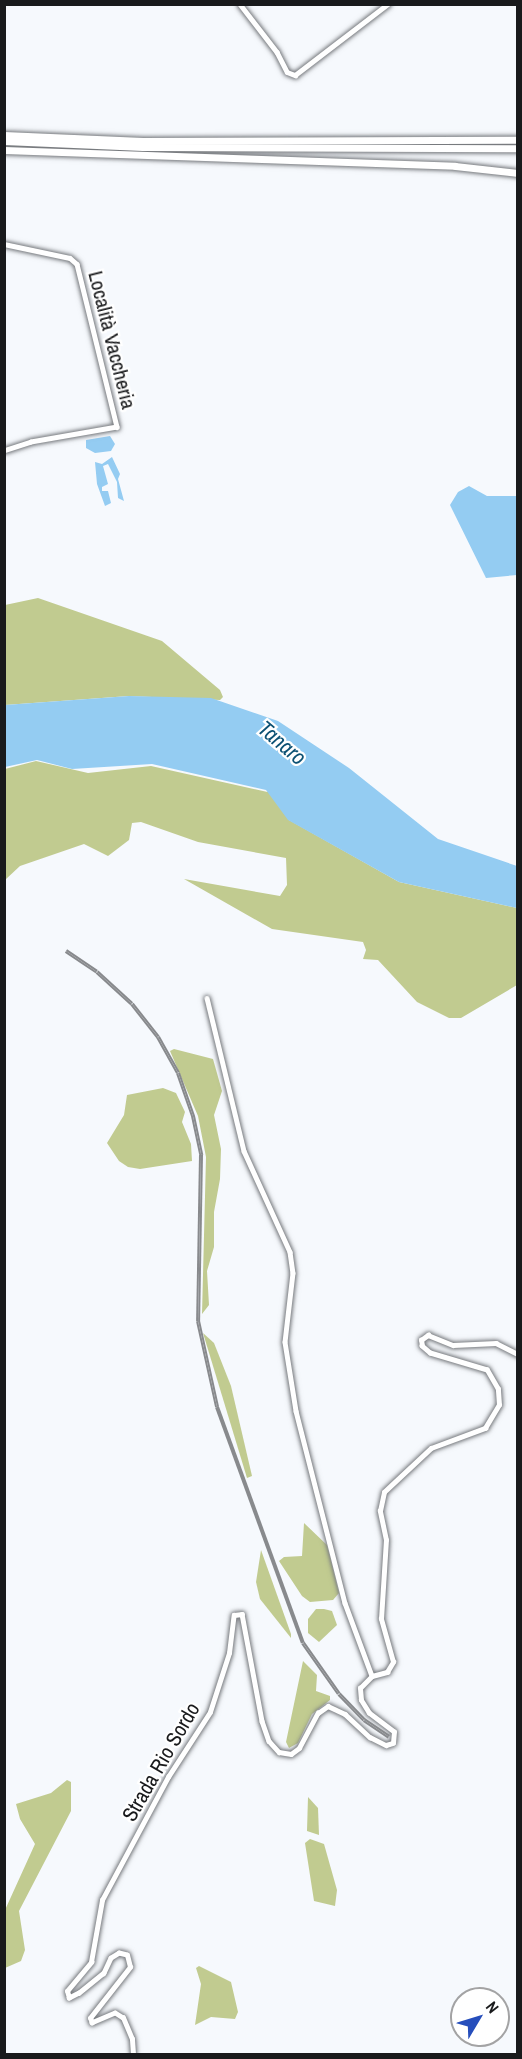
<!DOCTYPE html>
<meta charset="utf-8">
<style>
body{margin:0}
#map{position:relative;width:522px;height:2059px;overflow:hidden;background:#f6f9fd;font-family:"Archivo Narrow",sans-serif}
div>[style]{position:absolute}
[style*='--x']{left:calc(var(--x)*1px);top:calc(var(--y)*1px);width:calc(var(--w)*1px);rotate:calc(var(--a)*1deg)}
.forest>*{inset:0;background:#c1cb90}
.water>*{inset:0;background:#94ccf2}
.roads{filter:drop-shadow(0 0 2px #777a7e) drop-shadow(0 0 2px #777a7e)}
.minor>*{height:4.5px;margin:-2.25px;padding:0 2.25px;transform-origin:2.25px;border-radius:2.25px;background:#fff}
.highway>*{height:7px;margin:-3.5px;padding:0 3.5px;transform-origin:3.5px;border-radius:3.5px;background:#fff}
.rail>*{height:4px;margin-top:-2px;transform-origin:0;background:repeating-linear-gradient(90deg,#fff 0 4.5px,#888a8d 0 9px);box-sizing:border-box;border-block:2px solid #888a8d}
span{translate:-50% -50%;white-space:nowrap;text-align:center;line-height:1.15;-webkit-text-stroke:4.5px #fff;paint-order:stroke}
.street-label{font-size:21px;color:#191a1c}
.water-label{font-size:22px;color:#0c5174;font-style:italic}
.frame{position:absolute;inset:0;border:6px solid #191a1c;pointer-events:none}
.north{position:absolute;left:450px;top:1987px;width:60px;height:60px;box-sizing:border-box;background:#fff;border:2px solid #a3a3a4;border-radius:50%;rotate:52deg;font-size:16px;font-weight:700;line-height:24px;text-align:center;color:#191a1c}
.north::after{content:'';display:block;margin:auto;width:21px;height:27px;background:#264ebc;clip-path:polygon(50% 0,100% 100%,50% 72%,0 100%)}
</style>
<div id="map">
<div class="forest">
<i style="clip-path:polygon(38px 598px,162px 641px,220px 690px,223px 697px,220px 700px,129px 696px,5px 705px,5px 605px)"></i>
<i style="clip-path:polygon(36px 761px,88px 773px,151px 766px,272px 793px,289px 820px,399px 882px,517px 908px,517px 985px,461px 1018px,449px 1018px,417px 1002px,378px 960px,363px 959px,366px 950px,363px 942px,272px 929px,184px 879px,280px 896px,287px 885px,286px 858px,198px 842px,141px 822px,132px 823px,129px 840px,108px 856px,84px 844px,20px 866px,5px 880px,5px 769px)"></i>
<i style="clip-path:polygon(174px 1049px,213px 1059px,222px 1091px,214px 1115px,221px 1149px,220px 1179px,214px 1212px,214px 1247px,207px 1271px,209px 1305px,202px 1314px,206px 1157px,198px 1116px,170px 1051px)"></i>
<i style="clip-path:polygon(163px 1088px,176px 1093px,185px 1112px,182px 1122px,191px 1144px,192px 1161px,140px 1169px,128px 1167px,119px 1161px,107px 1143px,124px 1115px,127px 1095px)"></i>
<i style="clip-path:polygon(203px 1333px,214px 1343px,231px 1386px,252px 1476px,247px 1478px)"></i>
<i style="clip-path:polygon(304px 1523px,327px 1545px,339px 1593px,333px 1600px,310px 1602px,302px 1596px,279px 1561px,284px 1557px,302px 1556px)"></i>
<i style="clip-path:polygon(261px 1550px,291px 1634px,291px 1638px,260px 1599px,256px 1582px)"></i>
<i style="clip-path:polygon(324px 1609px,332px 1611px,337px 1625px,319px 1642px,308px 1633px,308px 1619px,316px 1609px)"></i>
<i style="clip-path:polygon(303px 1661px,317px 1675px,316px 1691px,330px 1696px,330px 1700px,312px 1714px,298px 1743px,289px 1748px,286px 1742px)"></i>
<i style="clip-path:polygon(67px 1780px,71px 1782px,71px 1811px,19px 1911px,25px 1950px,21px 1961px,5px 1968px,5px 1910px,35px 1844px,20px 1819px,16px 1804px,51px 1793px)"></i>
<i style="clip-path:polygon(308px 1797px,318px 1808px,319px 1835px,307px 1831px)"></i>
<i style="clip-path:polygon(310px 1839px,324px 1844px,337px 1890px,335px 1906px,314px 1901px,305px 1843px)"></i>
<i style="clip-path:polygon(199px 1966px,231px 1982px,238px 2012px,235px 2019px,211px 2017px,195px 2025px,201px 1984px,196px 1968px)"></i>
</div>
<div class="water">
<i style="clip-path:polygon(110px 436px,115px 444px,111px 451px,95px 453px,86px 448px,86px 440px)"></i>
<i style="clip-path:polygon(112px 457px,120px 474px,118px 479px,124px 501px,118px 498px,117px 482px,108px 464px,103px 466px,108px 484px,102px 487px,102px 491px,108px 491px,111px 503px,105px 506px,97px 484px,95px 462px,102px 464px)"></i>
<i style="clip-path:polygon(469px 486px,487px 496px,517px 496px,517px 575px,486px 578px,450px 505px,458px 492px)"></i>
<i style="clip-path:polygon(129px 696px,211px 698px,278px 721px,349px 768px,438px 839px,517px 866px,517px 908px,399px 882px,288px 820px,266px 790px,152px 764px,72px 769px,37px 760px,5px 767px,5px 705px)"></i>
</div>
<div class="roads">
<div class="minor">
<i style="--x:240;--y:4;--w:61;--a:52.4"></i>
<i style="--x:277;--y:52;--w:22;--a:63"></i>
<i style="--x:287;--y:72;--w:9;--a:21"></i>
<i style="--x:295;--y:75;--w:117;--a:-37.4"></i>
<i style="--x:4;--y:244;--w:67;--a:12"></i>
<i style="--x:70;--y:258;--w:9;--a:41"></i>
<i style="--x:77;--y:264;--w:168;--a:76.2"></i>
<i style="--x:117;--y:427;--w:87;--a:170.1"></i>
<i style="--x:31;--y:442;--w:28;--a:162"></i>
<i style="--x:207;--y:998;--w:157;--a:76.4"></i>
<i style="--x:244;--y:1151;--w:111;--a:65.5"></i>
<i style="--x:290;--y:1252;--w:21;--a:82"></i>
<i style="--x:293;--y:1273;--w:69;--a:96.6"></i>
<i style="--x:285;--y:1342;--w:70;--a:80.9"></i>
<i style="--x:296;--y:1411;--w:198;--a:75.7"></i>
<i style="--x:345;--y:1603;--w:78;--a:69.7"></i>
<i style="--x:372;--y:1676;--w:16;--a:-15"></i>
<i style="--x:387;--y:1672;--w:12;--a:-59"></i>
<i style="--x:393;--y:1662;--w:45;--a:-105.6"></i>
<i style="--x:381;--y:1619;--w:79;--a:-86.4"></i>
<i style="--x:386;--y:1540;--w:30;--a:-102"></i>
<i style="--x:380;--y:1511;--w:19;--a:-78"></i>
<i style="--x:384;--y:1492;--w:64;--a:-43.1"></i>
<i style="--x:431;--y:1448;--w:58;--a:-20.3"></i>
<i style="--x:485;--y:1428;--w:27;--a:-59"></i>
<i style="--x:499;--y:1405;--w:16;--a:-94"></i>
<i style="--x:498;--y:1389;--w:22;--a:-120"></i>
<i style="--x:487;--y:1370;--w:59;--a:-163.4"></i>
<i style="--x:430;--y:1353;--w:11;--a:-139"></i>
<i style="--x:422;--y:1346;--w:6;--a:-99"></i>
<i style="--x:421;--y:1340;--w:9;--a:-36"></i>
<i style="--x:428;--y:1335;--w:27;--a:22"></i>
<i style="--x:453;--y:1345;--w:43;--a:-2.7"></i>
<i style="--x:496;--y:1343;--w:25;--a:27"></i>
<i style="--x:133;--y:2054;--w:15;--a:-94"></i>
<i style="--x:132;--y:2039;--w:23;--a:-113"></i>
<i style="--x:123;--y:2018;--w:9;--a:-148"></i>
<i style="--x:115;--y:2013;--w:25;--a:157"></i>
<i style="--x:92;--y:2023;--w:5;--a:-112"></i>
<i style="--x:90;--y:2018;--w:65;--a:-51.9"></i>
<i style="--x:130;--y:1967;--w:12;--a:-104"></i>
<i style="--x:127;--y:1955;--w:8;--a:-166"></i>
<i style="--x:119;--y:1953;--w:9;--a:148"></i>
<i style="--x:111;--y:1958;--w:17;--a:115"></i>
<i style="--x:104;--y:1973;--w:32;--a:141"></i>
<i style="--x:79;--y:1993;--w:11;--a:153"></i>
<i style="--x:69;--y:1998;--w:7;--a:-106"></i>
<i style="--x:67;--y:1991;--w:38;--a:-50"></i>
<i style="--x:91;--y:1962;--w:63;--a:-79.9"></i>
<i style="--x:102;--y:1900;--w:140;--a:-61.8"></i>
<i style="--x:168;--y:1777;--w:77;--a:-57.1"></i>
<i style="--x:210;--y:1712;--w:62;--a:-72.1"></i>
<i style="--x:229;--y:1653;--w:38;--a:-83"></i>
<i style="--x:234;--y:1615;--w:8;--a:-7"></i>
<i style="--x:242;--y:1614;--w:109;--a:79.4"></i>
<i style="--x:262;--y:1721;--w:21;--a:71"></i>
<i style="--x:269;--y:1741;--w:15;--a:48"></i>
<i style="--x:279;--y:1752;--w:12;--a:9"></i>
<i style="--x:291;--y:1754;--w:10;--a:-37"></i>
<i style="--x:299;--y:1748;--w:40;--a:-62"></i>
<i style="--x:318;--y:1713;--w:12;--a:-35"></i>
<i style="--x:328;--y:1706;--w:19;--a:25"></i>
<i style="--x:345;--y:1714;--w:34;--a:43"></i>
<i style="--x:370;--y:1737;--w:18;--a:27"></i>
<i style="--x:386;--y:1745;--w:7;--a:-16"></i>
<i style="--x:393;--y:1743;--w:11;--a:-85"></i>
<i style="--x:394;--y:1732;--w:31;--a:-143"></i>
<i style="--x:369;--y:1713;--w:15;--a:-122"></i>
<i style="--x:361;--y:1700;--w:12;--a:-95"></i>
<i style="--x:360;--y:1688;--w:17;--a:-45"></i>
</div>
<div class="highway">
<i style="--x:4;--y:135;--w:139;--a:2.5"></i>
<i style="--x:143;--y:141;--w:375;--a:-0.2"></i>
<i style="--x:4;--y:141;--w:139;--a:2.5"></i>
<i style="--x:143;--y:147;--w:375;--a:0.2"></i>
<i style="--x:4;--y:150;--w:451;--a:2"></i>
<i style="--x:455;--y:166;--w:63;--a:6.3"></i>
</div>
</div>
<div class="rail">
<i style="--x:66;--y:951;--w:37;--a:34"></i>
<i style="--x:97;--y:972;--w:47;--a:42.4"></i>
<i style="--x:132;--y:1004;--w:42;--a:51.8"></i>
<i style="--x:158;--y:1037;--w:41;--a:60.9"></i>
<i style="--x:178;--y:1073;--w:46;--a:70.8"></i>
<i style="--x:193;--y:1116;--w:40;--a:78"></i>
<i style="--x:201;--y:1155;--w:166;--a:91"></i>
<i style="--x:198;--y:1321;--w:88;--a:77.5"></i>
<i style="--x:217;--y:1407;--w:251;--a:70"></i>
<i style="--x:303;--y:1643;--w:62;--a:54.8"></i>
<i style="--x:339;--y:1694;--w:36;--a:46"></i>
<i style="--x:364;--y:1720;--w:30;--a:34"></i>
</div>
<div class="street-label">
<span style="left:112px;top:340px;rotate:76deg">Località Vaccheria</span>
<span style="left:161px;top:1762px;rotate:-60deg">Strada Rio Sordo</span>
</div>
<div class="water-label">
<span style="left:282px;top:743px;rotate:40deg">Tanaro</span>
</div>
<div class="frame"></div>
<div class="north">N</div>
</div>
